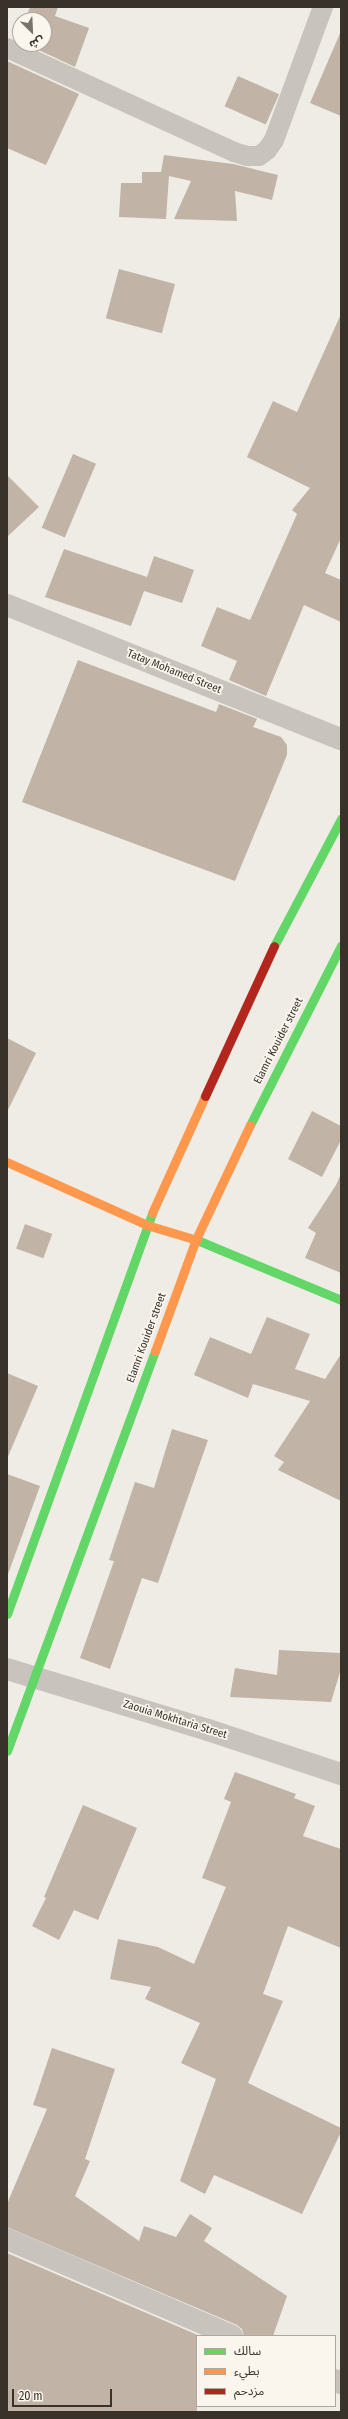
<!DOCTYPE html>
<meta charset="utf-8">
<style>
body{margin:0}
#map{position:relative;width:348px;height:2419px;overflow:hidden;background:#eeece5;font-family:"Fira Sans Condensed","Noto Sans Arabic",sans-serif}
div>[style]{position:absolute}
[style*='--x']{left:calc(var(--x)*1px);top:calc(var(--y)*1px);width:calc(var(--w)*1px);rotate:calc(var(--a)*1deg)}
.building>*{inset:0;background:#c1b4a7;transform-origin:0 0}
.lane>*{height:20px;margin:-10px;padding:0 10px;transform-origin:10px;border-radius:10px;background:#c8c4bd}
.street>*{height:22px;margin:-11px;padding:0 11px;transform-origin:11px;border-radius:11px;background:#c8c4bd}
.fast>*{height:9px;margin:-4.5px;padding:0 4.5px;transform-origin:4.5px;border-radius:4.5px;background:#63d668}
.slow>*{height:9px;margin:-4.5px;padding:0 4.5px;transform-origin:4.5px;border-radius:4.5px;background:#ff974d}
.jam>*{height:9px;margin:-4.5px;padding:0 4.5px;transform-origin:4.5px;border-radius:4.5px;background:#b3261e}
span{translate:-50% -50%;white-space:nowrap;text-align:center;line-height:1.15;-webkit-text-stroke:3.5px #faf6ed;paint-order:stroke}
.street-label{font-size:11px;color:#39322b}
.frame{position:absolute;inset:0;border:8px solid #39322b;pointer-events:none}
.legend{position:absolute;left:196px;top:2335px;width:140px;height:72px;box-sizing:border-box;background:#faf6ed;border:1px solid #ada89f;margin:0;padding:5px 7px;list-style:none;font-size:12px;color:#39322b}
.legend li{display:flex;align-items:center;gap:8px;height:20px}
.legend b{width:20px;border:1px solid #ada89f}
.north{position:absolute;left:12px;top:12px;width:40px;height:40px;box-sizing:border-box;background:#faf6ed;border:1px solid #ada89f;border-radius:50%;rotate:156deg;font-size:11px;font-weight:700;line-height:16px;text-align:center;color:#39322b}
.north::after{content:'';display:block;margin:auto;width:14px;height:18px;background:#78736c;clip-path:polygon(50% 0,100% 100%,50% 72%,0 100%)}
.scale{position:absolute;left:12px;top:2389px;width:100px;height:18px;box-sizing:border-box;border:2px solid #39322b;border-top:0;padding-left:5px;font-size:12px;line-height:14px;white-space:nowrap;color:#39322b;-webkit-text-stroke:3px #faf6ed;paint-order:stroke}
</style>
<div id="map">
<div class="building">
<i style="clip-path:polygon(30px 7px,58px 7px,55px 16px,89px 28px,75px 67px,26px 44px,44px 44px,44px 20px,25px 20px)"></i>
<i style="clip-path:polygon(341px 31px,341px 116px,310px 103px)"></i>
<i style="clip-path:polygon(7px 61px,79px 94px,46px 165px,7px 148px)"></i>
<i style="left:238px;top:76px;width:45px;height:33px;rotate:24deg"></i>
<i style="clip-path:polygon(164px 155px,233px 164px,278px 175px,272px 200px,235px 191px,237px 221px,174px 219px,191px 181px,169px 176px,166px 219px,119px 217px,121px 183px,142px 183px,142px 172px,161px 172px)"></i>
<i style="left:119px;top:269px;width:58px;height:51px;rotate:15deg"></i>
<i style="clip-path:polygon(341px 314px,341px 538px,325px 573px,341px 580px,341px 622px,304px 605px,266px 696px,229px 680px,237px 661px,201px 646px,217px 607px,250px 620px,297px 514px,292px 510px,310px 488px,247px 457px,273px 401px,297px 412px)"></i>
<i style="left:73px;top:454px;width:25px;height:80px;rotate:23deg"></i>
<i style="clip-path:polygon(7px 475px,39px 507px,7px 537px)"></i>
<i style="clip-path:polygon(64px 549px,147px 577px,154px 556px,194px 570px,182px 603px,144px 591px,131px 626px,45px 597px)"></i>
<i style="clip-path:polygon(78px 660px,216px 712px,219px 704px,257px 719px,253px 727px,281px 737px,287px 745px,287px 755px,235px 881px,22px 802px)"></i>
<i style="clip-path:polygon(7px 1038px,36px 1053px,7px 1112px)"></i>
<i style="clip-path:polygon(312px 1111px,341px 1126px,341px 1140px,322px 1177px,288px 1159px)"></i>
<i style="clip-path:polygon(341px 1174px,341px 1273px,305px 1258px,316px 1233px,308px 1228px,336px 1185px)"></i>
<i style="left:25px;top:1224px;width:29px;height:26px;rotate:20deg"></i>
<i style="clip-path:polygon(267px 1317px,310px 1334px,295px 1369px,325px 1379px,341px 1354px,341px 1501px,278px 1470px,284px 1462px,274px 1456px,310px 1401px,253px 1384px,248px 1398px,194px 1375px,210px 1337px,251px 1354px)"></i>
<i style="clip-path:polygon(7px 1373px,38px 1386px,7px 1459px)"></i>
<i style="clip-path:polygon(172px 1429px,208px 1440px,158px 1583px,142px 1578px,110px 1669px,80px 1658px,114px 1561px,109px 1560px,135px 1482px,154px 1488px)"></i>
<i style="clip-path:polygon(7px 1474px,40px 1486px,7px 1577px)"></i>
<i style="clip-path:polygon(279px 1650px,341px 1653px,341px 1669px,331px 1702px,230px 1697px,235px 1668px,277px 1675px)"></i>
<i style="clip-path:polygon(235px 1772px,296px 1794px,294px 1798px,315px 1806px,303px 1836px,341px 1849px,341px 1948px,288px 1926px,263px 1994px,283px 2001px,248px 2083px,341px 2128px,341px 2132px,302px 2214px,214px 2175px,205px 2194px,180px 2181px,216px 2079px,181px 2063px,200px 2023px,145px 1999px,151px 1987px,110px 1979px,118px 1939px,158px 1947px,194px 1964px,226px 1887px,202px 1878px,231px 1802px,224px 1799px)"></i>
<i style="clip-path:polygon(83px 1805px,137px 1828px,98px 1920px,74px 1910px,59px 1940px,32px 1926px,46px 1898px,44px 1897px)"></i>
<i style="clip-path:polygon(52px 2048px,115px 2069px,85px 2159px,90px 2161px,75px 2196px,139px 2241px,144px 2226px,176px 2237px,190px 2214px,212px 2228px,204px 2241px,287px 2296px,273px 2336px,244px 2336px,242px 2329px,237px 2325px,7px 2227px,7px 2204px,47px 2109px,33px 2105px)"></i>
<i style="clip-path:polygon(7px 2253px,200px 2336px,197px 2336px,197px 2412px,7px 2412px)"></i>
</div>
<div class="lane">
<i style="--x:7;--y:48;--w:250;--a:24.6"></i>
<i style="--x:234;--y:152;--w:14;--a:17"></i>
<i style="--x:247;--y:156;--w:12;--a:0"></i>
<i style="--x:259;--y:156;--w:10;--a:-37"></i>
<i style="--x:267;--y:150;--w:12;--a:-55"></i>
<i style="--x:274;--y:140;--w:142;--a:-69.8"></i>
</div>
<div class="street">
<i style="--x:7;--y:605;--w:360;--a:21.9"></i>
<i style="--x:7;--y:1669;--w:210;--a:16.9"></i>
<i style="--x:208;--y:1730;--w:140;--a:18.3"></i>
<i style="--x:7;--y:2239;--w:245;--a:23.3"></i>
<i style="--x:335;--y:2380;--w:7;--a:27"></i>
</div>
<div class="fast">
<i style="--x:274;--y:946;--w:144;--a:-62.2"></i>
<i style="--x:250;--y:1125;--w:201;--a:-63.1"></i>
<i style="--x:197;--y:1240;--w:156;--a:22.6"></i>
<i style="--x:7;--y:1614;--w:426;--a:-70.1"></i>
<i style="--x:7;--y:1751;--w:427;--a:-69.7"></i>
</div>
<div class="slow">
<i style="--x:7;--y:1162;--w:154;--a:24.2"></i>
<i style="--x:147;--y:1225;--w:52;--a:16.7"></i>
<i style="--x:152;--y:1213;--w:128;--a:-65.6"></i>
<i style="--x:155;--y:1351;--w:119;--a:-69.9"></i>
<i style="--x:196;--y:1239;--w:126;--a:-64.7"></i>
</div>
<div class="jam">
<i style="--x:205;--y:1096;--w:165;--a:-65.3"></i>
</div>
<div class="street-label">
<span style="left:174px;top:672px;rotate:22deg">Tatay Mohamed Street</span>
<span style="left:279px;top:1041px;rotate:-63deg">Elamri Kouider street</span>
<span style="left:147px;top:1338px;rotate:-70deg">Elamri Kouider street</span>
<span style="left:175px;top:1720px;rotate:17deg">Zaouia Mokhtaria Street</span>
</div>
<div class="frame"></div>
<ul class="legend">
<li><b style="height:5px;background:#63d668"></b>سالك</li>
<li><b style="height:5px;background:#ff974d"></b>بطيء</li>
<li><b style="height:5px;background:#b3261e"></b>مزدحم</li>
</ul>
<div class="north">ش</div>
<div class="scale">20 m</div>
</div>
